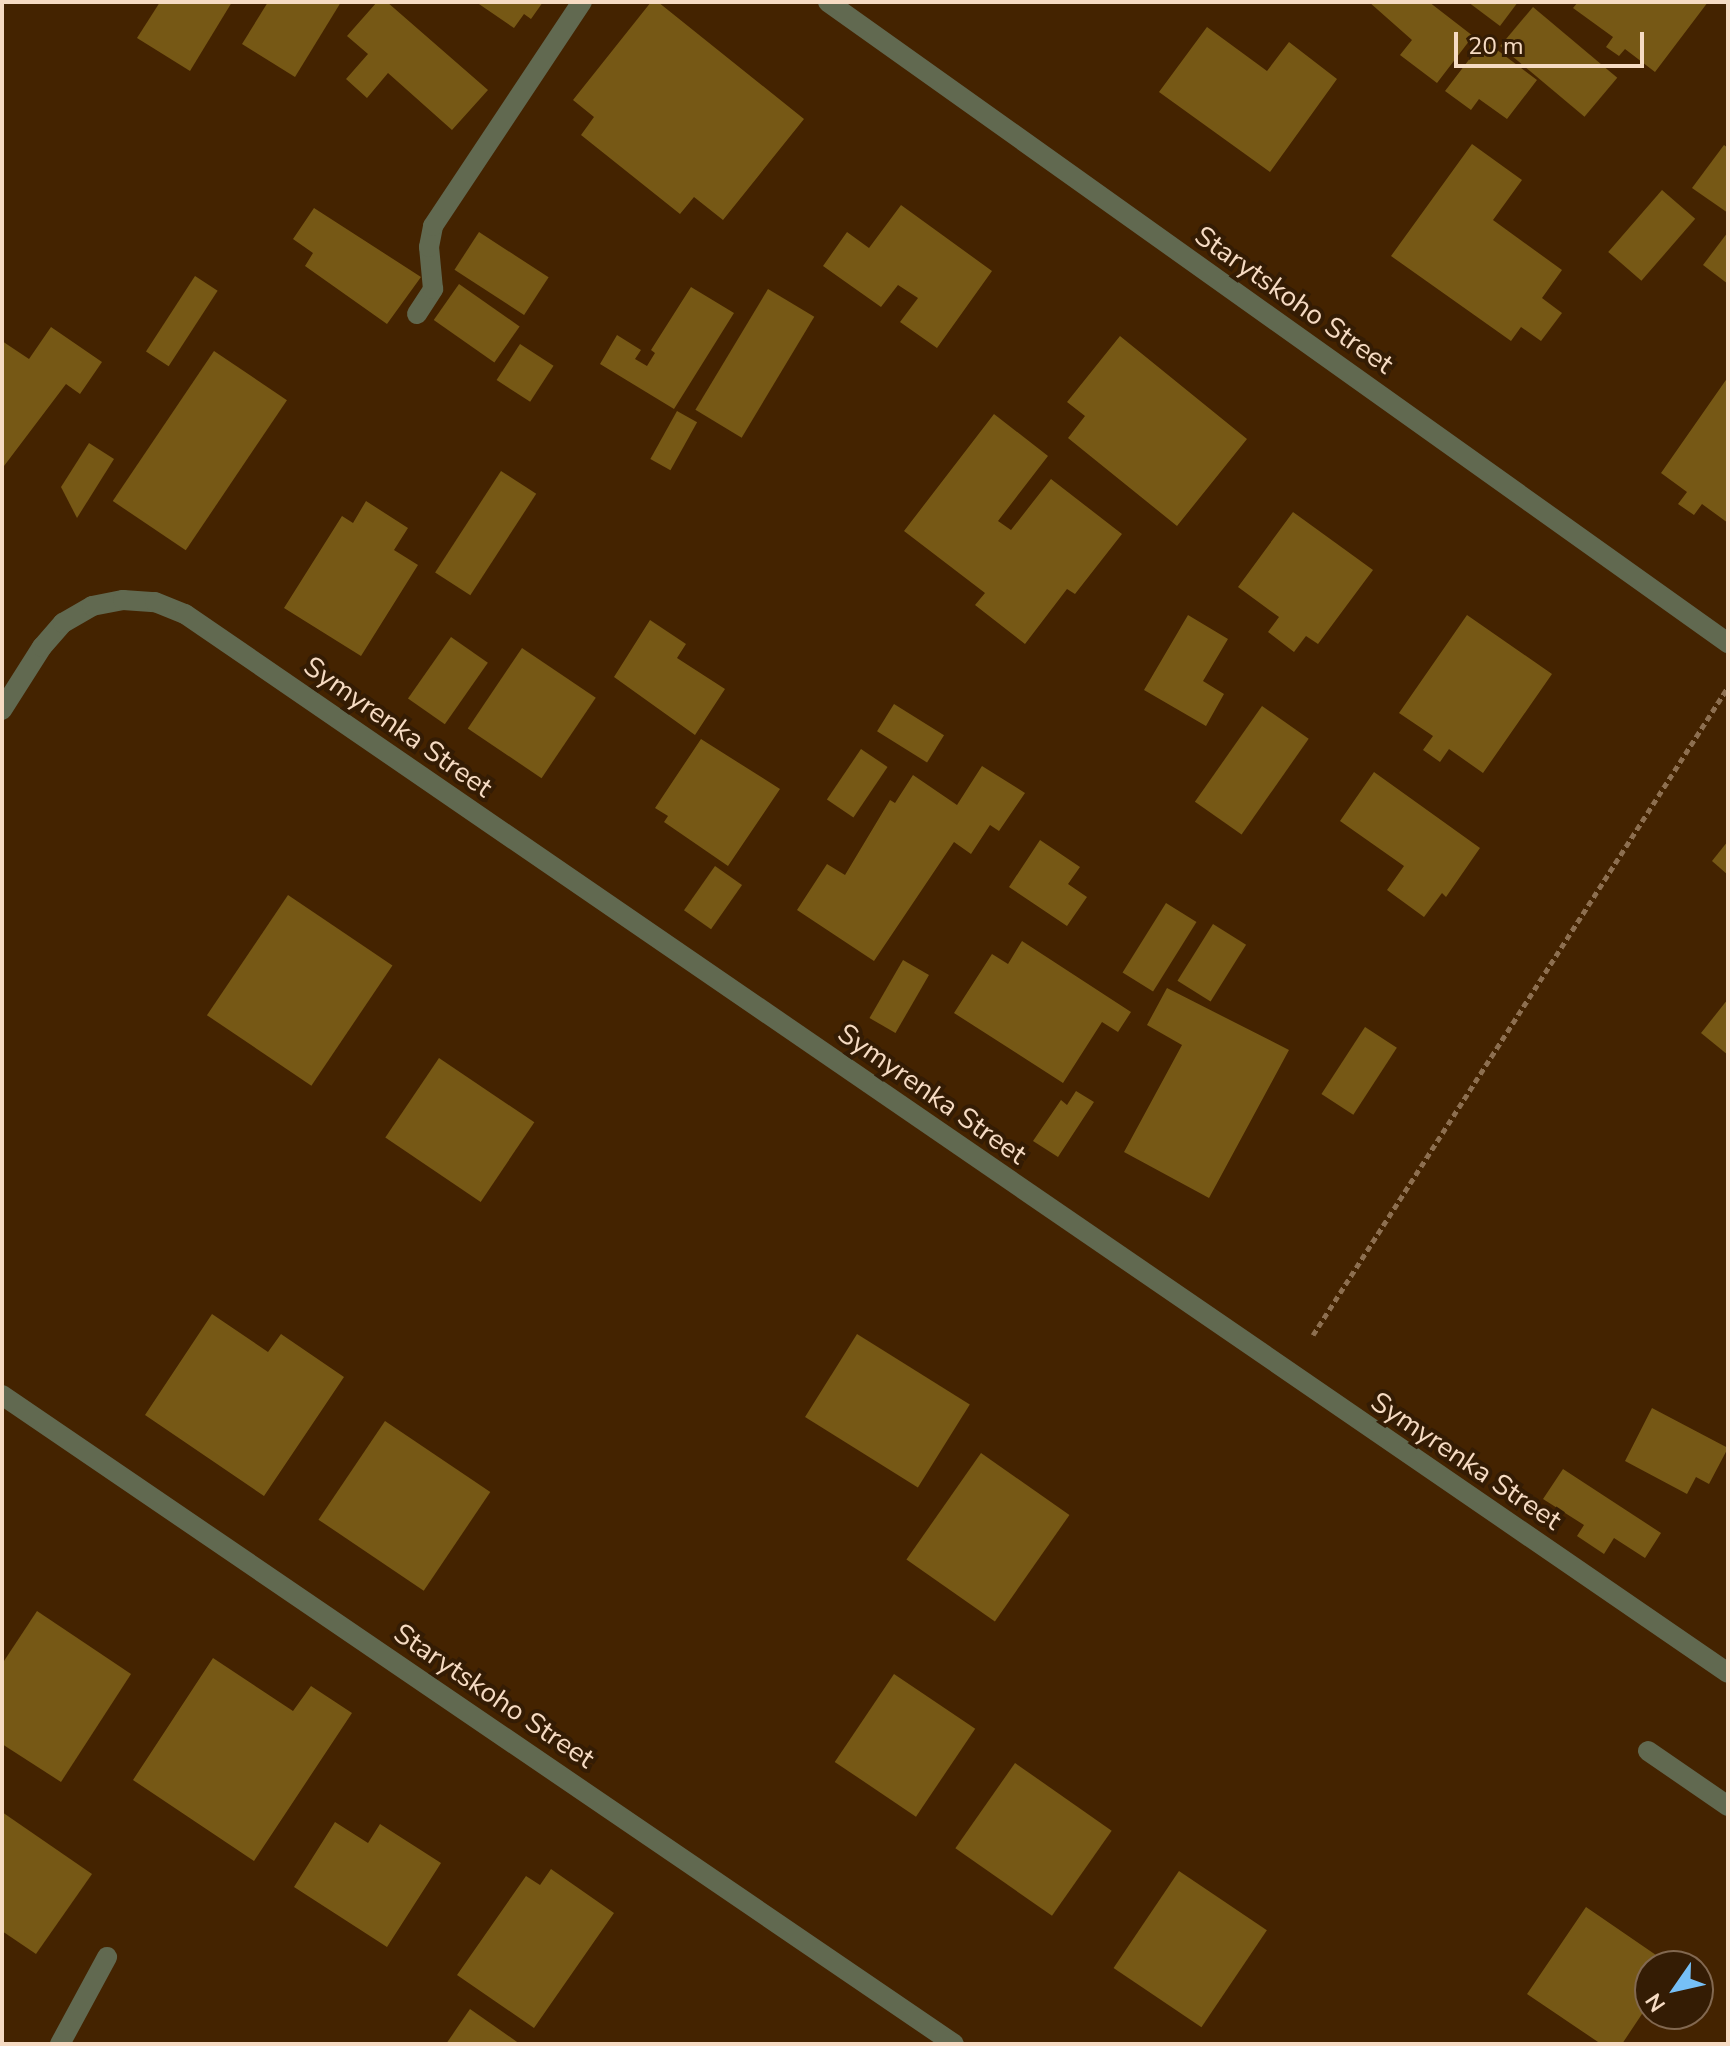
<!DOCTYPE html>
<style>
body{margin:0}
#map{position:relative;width:1730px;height:2046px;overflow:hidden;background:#442300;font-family:"Nunito Sans",sans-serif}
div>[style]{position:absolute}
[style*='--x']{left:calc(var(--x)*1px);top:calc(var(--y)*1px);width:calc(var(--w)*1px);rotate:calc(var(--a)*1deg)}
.building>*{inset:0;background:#765815;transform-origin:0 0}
.path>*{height:5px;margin-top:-2.5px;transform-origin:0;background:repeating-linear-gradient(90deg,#8d6f50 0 6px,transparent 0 10px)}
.lane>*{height:20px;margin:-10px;padding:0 10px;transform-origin:10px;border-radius:10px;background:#616950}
.street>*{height:20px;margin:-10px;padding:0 10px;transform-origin:10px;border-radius:10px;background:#616950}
span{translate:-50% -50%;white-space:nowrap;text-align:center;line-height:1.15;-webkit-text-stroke:8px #341c04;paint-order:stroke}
.street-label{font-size:28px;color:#f6dbc3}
.frame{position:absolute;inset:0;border:4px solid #f6dbc3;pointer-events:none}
.north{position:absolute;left:1634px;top:1950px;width:80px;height:80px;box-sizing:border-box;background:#341c04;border:2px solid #826850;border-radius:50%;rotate:236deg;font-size:22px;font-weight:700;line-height:32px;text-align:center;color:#f6dbc3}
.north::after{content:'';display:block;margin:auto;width:28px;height:36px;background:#76c0f7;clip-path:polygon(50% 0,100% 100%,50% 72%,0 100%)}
.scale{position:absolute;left:1454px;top:32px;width:190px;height:36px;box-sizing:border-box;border:4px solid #f6dbc3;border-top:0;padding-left:10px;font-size:24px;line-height:28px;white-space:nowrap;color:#f6dbc3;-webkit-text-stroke:6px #341c04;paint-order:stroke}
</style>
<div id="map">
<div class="building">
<i style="clip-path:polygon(160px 2px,232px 2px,190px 71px,137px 38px)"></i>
<i style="clip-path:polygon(268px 2px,341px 2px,295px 77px,242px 44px)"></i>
<i style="clip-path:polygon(377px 2px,387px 2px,488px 90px,452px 130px,388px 73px,367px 98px,346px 79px,368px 54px,347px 36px)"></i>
<i style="clip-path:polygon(476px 2px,543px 2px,531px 19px,524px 14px,514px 28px)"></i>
<i style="clip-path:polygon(651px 2px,658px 2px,804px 119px,723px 220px,694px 197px,680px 214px,581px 135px,594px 117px,573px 100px)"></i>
<i style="clip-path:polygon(1369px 2px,1429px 2px,1473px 36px,1437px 83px,1400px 55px,1412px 40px)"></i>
<i style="clip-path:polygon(1468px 2px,1518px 2px,1500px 26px)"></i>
<i style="clip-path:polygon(1578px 2px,1708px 2px,1655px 72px,1625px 49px,1619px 56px,1606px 47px,1613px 37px,1573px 8px)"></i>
<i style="left:1533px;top:7px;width:110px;height:51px;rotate:40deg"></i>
<i style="clip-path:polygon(1207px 27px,1267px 71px,1289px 42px,1337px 79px,1270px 172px,1159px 92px)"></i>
<i style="clip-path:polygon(1484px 40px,1537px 80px,1507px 119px,1479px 99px,1471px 110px,1445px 91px)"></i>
<i style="clip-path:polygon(1472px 144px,1522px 180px,1493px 220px,1562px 270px,1542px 298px,1562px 313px,1541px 341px,1521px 327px,1511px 341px,1391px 256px)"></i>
<i style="clip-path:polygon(1724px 145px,1728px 148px,1728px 213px,1692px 188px)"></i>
<i style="left:1662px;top:190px;width:44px;height:82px;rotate:41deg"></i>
<i style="clip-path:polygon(901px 205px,992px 271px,937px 348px,900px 322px,918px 298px,898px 285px,881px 307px,823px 266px,847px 232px,869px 248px)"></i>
<i style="clip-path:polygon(314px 208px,421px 277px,387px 324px,305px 266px,313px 253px,293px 239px)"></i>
<i style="left:479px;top:232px;width:83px;height:45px;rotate:33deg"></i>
<i style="clip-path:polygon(1728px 232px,1728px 284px,1703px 265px)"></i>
<i style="left:195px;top:276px;width:27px;height:90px;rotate:33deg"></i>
<i style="left:459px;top:284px;width:74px;height:44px;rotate:35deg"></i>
<i style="clip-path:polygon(691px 287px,734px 313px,674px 409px,600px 364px,617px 335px,641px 350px,635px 359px,647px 366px,655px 353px,651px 350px)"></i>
<i style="left:768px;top:289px;width:54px;height:141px;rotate:31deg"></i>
<i style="clip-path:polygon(51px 327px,102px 362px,80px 394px,66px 384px,4px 466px,2px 341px,29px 359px)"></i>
<i style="clip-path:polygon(1120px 336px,1247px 439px,1177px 526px,1068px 438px,1085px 416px,1067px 402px)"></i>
<i style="left:520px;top:344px;width:40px;height:43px;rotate:33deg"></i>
<i style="left:214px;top:351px;width:88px;height:181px;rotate:34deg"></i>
<i style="clip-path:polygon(1728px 377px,1728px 523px,1702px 504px,1694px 515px,1678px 504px,1687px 492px,1661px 473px)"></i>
<i style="left:677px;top:411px;width:23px;height:55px;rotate:29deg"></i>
<i style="clip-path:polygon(994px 414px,1048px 456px,998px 521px,1011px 530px,1051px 479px,1122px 534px,1075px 594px,1067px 589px,1025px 644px,975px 605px,985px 593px,904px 531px)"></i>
<i style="clip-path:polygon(89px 443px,114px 459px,77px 518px,61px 487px)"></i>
<i style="left:501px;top:471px;width:42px;height:121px;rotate:33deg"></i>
<i style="clip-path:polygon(366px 501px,408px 528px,394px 550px,418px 565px,361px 656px,284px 608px,342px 516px,353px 523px)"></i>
<i style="clip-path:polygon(1293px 512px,1373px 570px,1318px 644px,1306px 636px,1294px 652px,1268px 632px,1279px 617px,1238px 587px)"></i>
<i style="clip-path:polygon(1188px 615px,1228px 639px,1203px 681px,1224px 694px,1206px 726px,1144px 690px)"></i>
<i style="clip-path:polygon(1467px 615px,1552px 674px,1483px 773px,1449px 749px,1440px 762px,1423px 750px,1433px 736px,1399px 713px)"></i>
<i style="clip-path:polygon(650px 620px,686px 644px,677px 658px,725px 689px,695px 735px,614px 677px)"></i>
<i style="left:451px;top:637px;width:45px;height:75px;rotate:35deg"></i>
<i style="left:522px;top:648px;width:89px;height:97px;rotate:34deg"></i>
<i style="left:894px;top:704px;width:59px;height:32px;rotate:32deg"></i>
<i style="left:1262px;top:706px;width:57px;height:117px;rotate:35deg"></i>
<i style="clip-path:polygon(701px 739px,780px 789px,728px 866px,664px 822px,668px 816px,655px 808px)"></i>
<i style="left:861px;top:749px;width:32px;height:61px;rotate:34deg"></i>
<i style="clip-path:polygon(982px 766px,1025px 793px,999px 831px,990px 825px,971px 854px,954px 842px,874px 961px,797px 910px,827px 864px,845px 875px,890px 800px,895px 803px,913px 775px,957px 805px)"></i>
<i style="clip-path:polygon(1374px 772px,1480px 848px,1446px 897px,1442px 893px,1424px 917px,1387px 890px,1404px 866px,1340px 821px)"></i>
<i style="clip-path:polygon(1040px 840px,1080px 867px,1068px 884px,1087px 897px,1067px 926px,1009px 887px)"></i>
<i style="clip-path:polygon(1728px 841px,1728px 875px,1712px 861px)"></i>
<i style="left:715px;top:866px;width:33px;height:54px;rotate:35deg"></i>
<i style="left:288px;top:895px;width:126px;height:145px;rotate:34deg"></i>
<i style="left:1166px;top:903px;width:36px;height:82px;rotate:32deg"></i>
<i style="left:1213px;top:924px;width:39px;height:67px;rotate:32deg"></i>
<i style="clip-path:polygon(1022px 941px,1131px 1012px,1118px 1032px,1102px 1022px,1063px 1083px,954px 1013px,992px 954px,1008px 964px)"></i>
<i style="left:903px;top:960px;width:30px;height:67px;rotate:30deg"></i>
<i style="clip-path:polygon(1167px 988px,1289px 1050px,1209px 1198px,1124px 1152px,1182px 1045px,1147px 1025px)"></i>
<i style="clip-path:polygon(1728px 999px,1728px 1055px,1701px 1033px)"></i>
<i style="left:1365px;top:1027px;width:38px;height:80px;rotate:33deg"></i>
<i style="left:439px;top:1058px;width:115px;height:96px;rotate:34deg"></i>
<i style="clip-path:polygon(1076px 1091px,1094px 1102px,1058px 1157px,1033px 1141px,1061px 1100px,1067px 1105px)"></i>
<i style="clip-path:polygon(212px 1314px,268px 1352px,281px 1334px,344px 1377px,264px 1496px,145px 1415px)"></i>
<i style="left:857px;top:1334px;width:133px;height:98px;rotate:32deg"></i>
<i style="clip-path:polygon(1652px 1408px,1728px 1448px,1709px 1484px,1696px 1477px,1687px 1494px,1625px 1461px)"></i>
<i style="left:385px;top:1421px;width:127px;height:119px;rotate:34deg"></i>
<i style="left:981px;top:1453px;width:108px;height:130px;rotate:35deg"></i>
<i style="clip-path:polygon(1563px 1469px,1661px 1533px,1645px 1558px,1614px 1538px,1604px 1554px,1577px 1536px,1584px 1525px,1543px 1499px)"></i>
<i style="clip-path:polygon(37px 1611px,131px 1674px,61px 1782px,2px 1744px,2px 1664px)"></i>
<i style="clip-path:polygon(213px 1658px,293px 1711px,311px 1686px,352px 1713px,254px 1861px,133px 1780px)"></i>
<i style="left:894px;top:1674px;width:98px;height:106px;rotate:34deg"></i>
<i style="left:1015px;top:1763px;width:118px;height:104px;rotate:35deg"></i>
<i style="clip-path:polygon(2px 1812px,92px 1874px,36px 1954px,2px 1931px)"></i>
<i style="clip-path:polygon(335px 1822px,368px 1843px,380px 1824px,441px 1863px,387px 1947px,294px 1887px)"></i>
<i style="clip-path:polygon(551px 1869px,614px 1913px,534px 2028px,457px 1975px,526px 1876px,540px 1885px)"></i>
<i style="left:1179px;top:1871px;width:106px;height:117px;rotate:34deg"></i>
<i style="clip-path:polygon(1586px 1907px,1672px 1966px,1650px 1966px,1650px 2002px,1622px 2044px,1601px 2044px,1527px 1994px)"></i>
<i style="clip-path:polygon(470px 2009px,520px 2044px,446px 2044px)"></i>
</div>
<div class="path">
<i style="--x:1313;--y:1335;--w:769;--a:-57.36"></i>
</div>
<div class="lane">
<i style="--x:417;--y:314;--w:30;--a:-57"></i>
<i style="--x:433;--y:289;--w:42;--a:-95.4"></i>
<i style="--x:429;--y:247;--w:21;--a:-79"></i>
<i style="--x:433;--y:226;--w:269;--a:-56.4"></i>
<i style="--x:60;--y:2044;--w:99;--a:-61.6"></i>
</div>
<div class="street">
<i style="--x:828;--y:2;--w:1105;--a:35.46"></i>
<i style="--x:2;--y:710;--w:75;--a:-57.6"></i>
<i style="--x:42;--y:647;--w:32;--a:-49"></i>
<i style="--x:63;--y:623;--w:34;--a:-30"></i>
<i style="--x:92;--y:606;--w:32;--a:-11"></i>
<i style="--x:123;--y:600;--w:32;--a:4"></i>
<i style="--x:155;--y:602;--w:32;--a:22"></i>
<i style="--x:185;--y:614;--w:1871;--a:34.46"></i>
<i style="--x:2;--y:1395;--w:1152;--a:34.28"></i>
<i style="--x:1648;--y:1751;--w:97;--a:34.5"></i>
</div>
<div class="street-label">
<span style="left:1294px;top:300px;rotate:35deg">Starytskoho Street</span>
<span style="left:398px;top:727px;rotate:35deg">Symyrenka Street</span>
<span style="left:932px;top:1094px;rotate:35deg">Symyrenka Street</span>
<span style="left:1466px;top:1461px;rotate:34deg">Symyrenka Street</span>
<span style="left:494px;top:1696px;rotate:34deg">Starytskoho Street</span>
</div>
<div class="frame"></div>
<div class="north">N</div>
<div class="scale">20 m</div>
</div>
